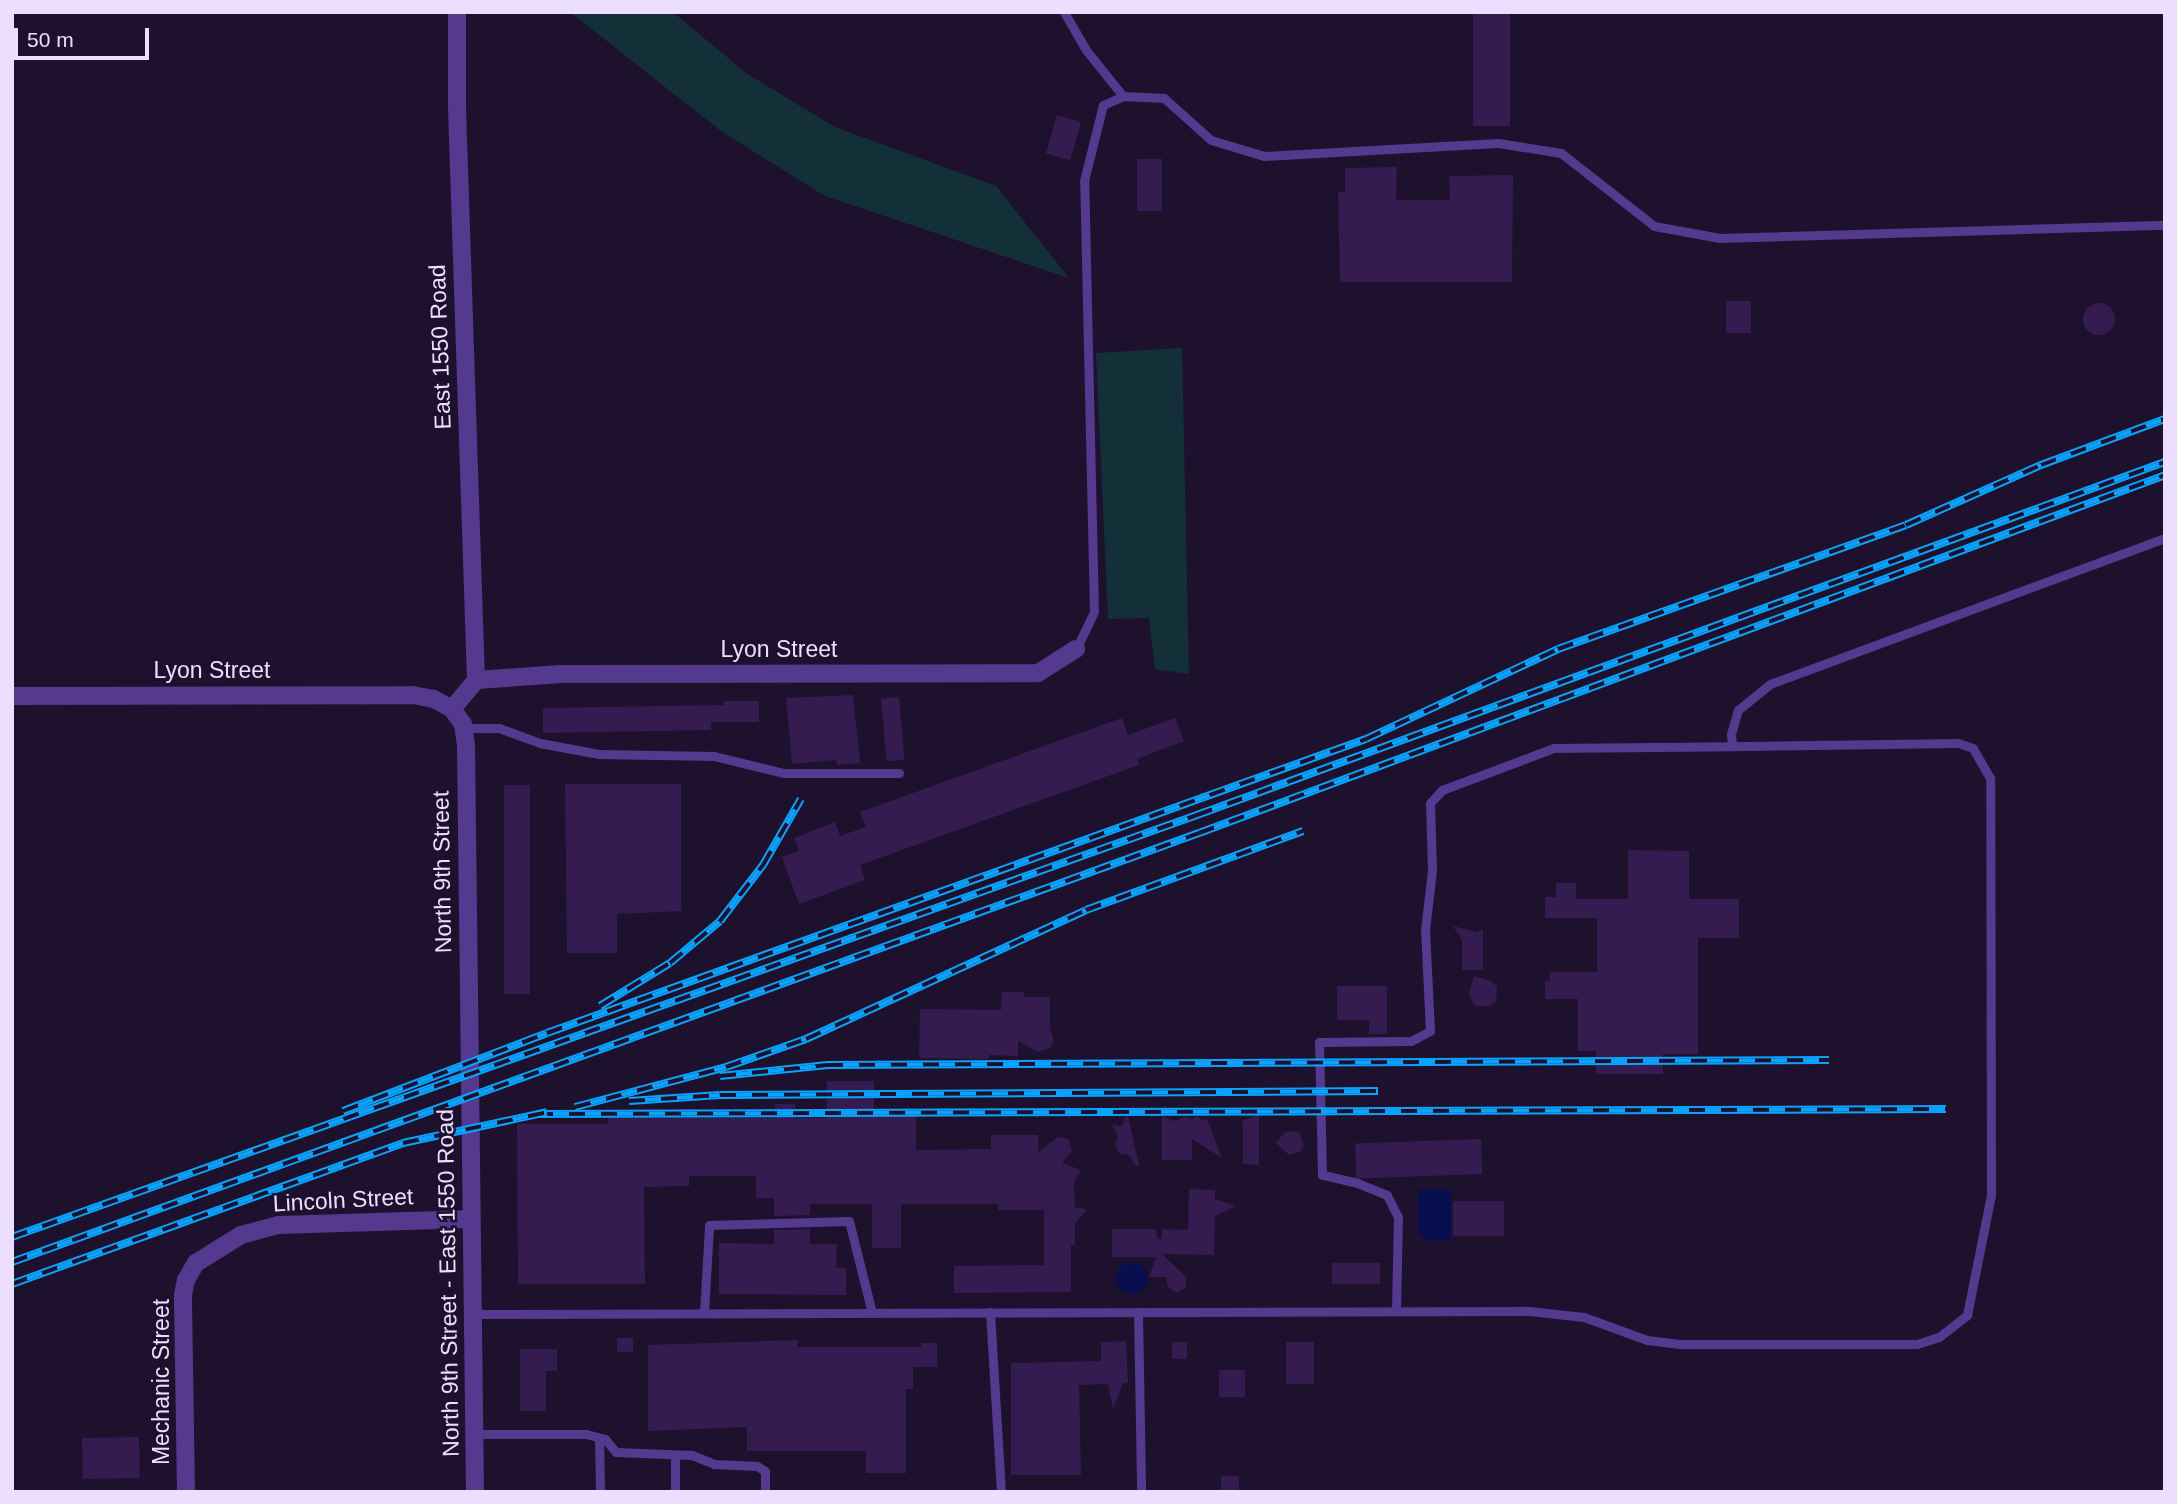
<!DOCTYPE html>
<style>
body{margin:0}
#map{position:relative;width:2177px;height:1504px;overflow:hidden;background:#1e112e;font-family:Helvetica,sans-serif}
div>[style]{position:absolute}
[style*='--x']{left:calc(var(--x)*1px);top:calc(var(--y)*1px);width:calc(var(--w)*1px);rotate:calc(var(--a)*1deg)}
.green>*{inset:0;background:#133039}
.water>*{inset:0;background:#080f4f}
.round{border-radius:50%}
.building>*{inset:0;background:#351c50;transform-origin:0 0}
.service>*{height:9px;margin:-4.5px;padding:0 4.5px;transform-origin:4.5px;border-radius:4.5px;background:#54398f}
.minor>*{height:18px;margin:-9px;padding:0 9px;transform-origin:9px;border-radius:9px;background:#54398f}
.rail>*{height:8px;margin-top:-4px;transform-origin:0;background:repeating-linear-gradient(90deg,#1e112e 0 16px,#0aa3ff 0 32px);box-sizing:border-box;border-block:2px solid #0aa3ff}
span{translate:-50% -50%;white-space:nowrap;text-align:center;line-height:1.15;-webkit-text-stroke:5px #1e112e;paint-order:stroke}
.street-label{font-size:23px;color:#ebdeff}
.frame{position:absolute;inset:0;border:14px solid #ebdeff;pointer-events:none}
.scale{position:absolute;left:14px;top:28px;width:135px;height:32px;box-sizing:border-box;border:4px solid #ebdeff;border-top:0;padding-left:9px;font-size:21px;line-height:24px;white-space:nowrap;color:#ebdeff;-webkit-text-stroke:5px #1e112e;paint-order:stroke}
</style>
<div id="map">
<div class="green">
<i style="clip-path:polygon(570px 12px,673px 12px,746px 73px,835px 127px,996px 186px,1069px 278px,825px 196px,721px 131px)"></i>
<i style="clip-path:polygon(1182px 348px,1189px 674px,1155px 669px,1149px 618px,1108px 619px,1096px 353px)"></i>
</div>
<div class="water">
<i style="clip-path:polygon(1418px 1190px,1451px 1190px,1451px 1240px,1426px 1240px,1418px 1232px)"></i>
<i class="round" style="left:1116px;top:1262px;width:32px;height:32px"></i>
</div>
<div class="building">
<i style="left:1473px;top:12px;width:37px;height:114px"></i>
<i style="left:1057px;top:115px;width:25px;height:40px;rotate:16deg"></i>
<i style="left:1137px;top:159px;width:25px;height:52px"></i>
<i style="clip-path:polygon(1397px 167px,1396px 200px,1450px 200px,1449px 176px,1513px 175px,1512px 282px,1340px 282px,1338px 192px,1345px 192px,1345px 168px)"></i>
<i style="left:1751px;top:301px;width:32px;height:25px;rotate:90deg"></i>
<i class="round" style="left:2083px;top:303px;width:32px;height:32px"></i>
<i style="clip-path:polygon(853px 695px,860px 763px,837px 765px,836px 760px,792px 764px,786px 698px)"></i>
<i style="left:899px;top:697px;width:63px;height:18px;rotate:85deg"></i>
<i style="clip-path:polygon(724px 701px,759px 701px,759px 722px,711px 722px,711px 730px,543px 733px,543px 708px,724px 705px)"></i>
<i style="clip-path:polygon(1122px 718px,1128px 735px,1175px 718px,1184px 741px,1137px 759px,1139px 765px,860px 865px,865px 880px,799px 904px,782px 857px,799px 851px,794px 838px,835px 822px,840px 836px,866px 827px,860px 812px)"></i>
<i style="clip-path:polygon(565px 784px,681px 784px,681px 911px,617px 914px,617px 953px,567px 953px)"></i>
<i style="left:504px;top:785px;width:26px;height:209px"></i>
<i style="clip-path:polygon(1628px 850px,1689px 851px,1689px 899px,1739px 899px,1739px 938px,1698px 938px,1698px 1054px,1663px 1054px,1663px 1074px,1596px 1074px,1596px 1051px,1578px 1051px,1578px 999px,1545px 999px,1545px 981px,1550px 981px,1550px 972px,1597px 972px,1597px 918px,1545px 918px,1545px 897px,1556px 897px,1556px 883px,1576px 883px,1576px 899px,1628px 899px)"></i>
<i style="clip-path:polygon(1453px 926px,1476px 932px,1483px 929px,1483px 970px,1462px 970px,1462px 940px)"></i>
<i style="clip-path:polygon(1474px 976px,1491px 981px,1497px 987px,1496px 1002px,1490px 1006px,1476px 1006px,1471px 1000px,1469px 993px)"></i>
<i style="clip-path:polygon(1337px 986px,1387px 986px,1387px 1034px,1369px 1034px,1369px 1020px,1337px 1020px)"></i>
<i style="clip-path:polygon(1002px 992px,1024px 992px,1024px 997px,1050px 997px,1050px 1028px,1054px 1041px,1050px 1048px,1038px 1052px,1018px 1041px,1018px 1056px,989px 1055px,989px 1059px,919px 1058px,920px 1009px,1001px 1010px)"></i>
<i style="clip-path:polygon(827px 1081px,874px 1081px,874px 1116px,916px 1116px,916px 1150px,991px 1149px,991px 1135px,1038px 1135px,1038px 1152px,1058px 1137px,1069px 1139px,1072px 1151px,1062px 1163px,1081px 1170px,1074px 1183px,1075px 1207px,1087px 1210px,1075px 1223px,1075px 1245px,1071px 1245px,1071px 1292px,954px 1293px,954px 1266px,1044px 1265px,1044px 1210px,998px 1210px,998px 1204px,901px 1204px,901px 1248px,872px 1248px,872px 1204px,810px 1204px,810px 1215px,774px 1216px,774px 1198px,756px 1198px,756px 1176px,689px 1176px,689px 1186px,644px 1187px,645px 1284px,518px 1284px,517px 1124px,608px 1124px,608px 1118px,775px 1118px,775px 1104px,795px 1104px,795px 1118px,827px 1118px)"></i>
<i style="clip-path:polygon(1127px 1112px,1139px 1165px,1136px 1166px,1129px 1155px,1120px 1154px,1115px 1146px,1118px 1136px,1112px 1125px,1122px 1126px)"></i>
<i style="clip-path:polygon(1259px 1114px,1259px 1165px,1243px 1164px,1243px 1121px)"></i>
<i style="clip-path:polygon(1162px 1116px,1174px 1121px,1185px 1117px,1192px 1119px,1197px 1116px,1203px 1121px,1207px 1119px,1222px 1158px,1192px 1139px,1192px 1160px,1162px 1160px)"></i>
<i style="clip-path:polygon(1292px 1131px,1299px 1133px,1304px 1145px,1300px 1152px,1289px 1155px,1276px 1143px,1285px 1132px)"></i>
<i style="left:1481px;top:1139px;width:35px;height:126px;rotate:88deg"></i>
<i style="clip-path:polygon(1189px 1189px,1215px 1190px,1215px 1199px,1236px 1206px,1215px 1216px,1214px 1255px,1162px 1254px,1186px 1277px,1186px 1287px,1177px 1293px,1168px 1287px,1166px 1277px,1149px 1277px,1156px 1257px,1112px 1257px,1112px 1229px,1155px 1229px,1158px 1239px,1162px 1239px,1162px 1229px,1188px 1230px)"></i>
<i style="left:1453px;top:1201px;width:51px;height:35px"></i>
<i style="clip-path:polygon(810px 1229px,810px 1244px,837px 1244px,836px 1268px,846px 1268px,846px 1295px,719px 1294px,719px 1243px,774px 1244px,774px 1230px)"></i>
<i style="left:1332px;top:1263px;width:48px;height:21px"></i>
<i style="left:617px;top:1338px;width:16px;height:14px"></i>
<i style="clip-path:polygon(798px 1340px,797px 1347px,921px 1347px,921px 1343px,937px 1343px,937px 1367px,913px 1367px,913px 1389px,906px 1389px,906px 1473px,866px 1473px,866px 1451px,747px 1451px,747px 1427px,648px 1431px,648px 1345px)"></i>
<i style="clip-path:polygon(1126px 1341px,1128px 1383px,1123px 1383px,1113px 1409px,1108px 1384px,1079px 1385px,1081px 1475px,1011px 1475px,1011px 1363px,1101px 1361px,1101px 1342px)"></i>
<i style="left:1172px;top:1342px;width:15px;height:17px"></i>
<i style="left:1286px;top:1342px;width:28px;height:42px"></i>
<i style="clip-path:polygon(520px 1349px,557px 1349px,557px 1371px,546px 1371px,546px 1411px,520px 1411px)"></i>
<i style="left:1219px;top:1370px;width:26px;height:27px"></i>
<i style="left:139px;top:1437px;width:41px;height:57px;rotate:89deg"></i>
<i style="left:1221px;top:1476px;width:18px;height:16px"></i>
</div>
<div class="service">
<i style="--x:1064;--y:12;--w:44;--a:59.9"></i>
<i style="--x:1086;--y:50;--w:59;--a:51.2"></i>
<i style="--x:1076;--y:649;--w:41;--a:-64.1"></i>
<i style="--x:1094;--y:612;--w:431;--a:-91.3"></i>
<i style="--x:1084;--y:181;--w:78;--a:-76"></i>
<i style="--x:1103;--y:105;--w:22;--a:-24"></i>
<i style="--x:1123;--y:96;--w:41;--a:2.8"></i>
<i style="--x:1164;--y:98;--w:63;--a:41.8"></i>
<i style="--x:1211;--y:140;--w:55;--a:16.8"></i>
<i style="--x:1264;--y:156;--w:234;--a:-3.2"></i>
<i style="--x:1498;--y:143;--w:64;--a:9"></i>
<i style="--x:1561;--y:153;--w:118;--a:38.1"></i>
<i style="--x:1654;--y:226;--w:67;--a:10.3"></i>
<i style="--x:1720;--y:238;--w:445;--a:-1.7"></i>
<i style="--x:463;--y:728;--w:36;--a:0"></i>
<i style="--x:499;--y:728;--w:44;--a:20.1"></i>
<i style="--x:540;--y:743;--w:60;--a:10.6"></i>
<i style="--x:599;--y:754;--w:115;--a:1"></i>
<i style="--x:714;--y:756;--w:72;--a:13.7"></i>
<i style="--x:784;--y:773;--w:115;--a:0"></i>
<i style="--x:1396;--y:1311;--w:94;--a:-88.8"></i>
<i style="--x:1398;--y:1217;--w:25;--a:-117"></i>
<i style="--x:1387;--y:1195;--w:31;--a:-158"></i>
<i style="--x:1358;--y:1183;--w:37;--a:-167"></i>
<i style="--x:1322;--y:1175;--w:133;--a:-91.3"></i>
<i style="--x:1319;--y:1042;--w:92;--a:-0.6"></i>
<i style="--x:1411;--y:1041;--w:21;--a:-28"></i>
<i style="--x:1430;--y:1031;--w:101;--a:-92.8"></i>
<i style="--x:1425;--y:930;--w:60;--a:-83.3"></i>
<i style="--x:1432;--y:870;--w:67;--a:-91.7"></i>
<i style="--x:1430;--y:803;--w:18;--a:-47"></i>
<i style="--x:1442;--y:790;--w:120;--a:-20.6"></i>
<i style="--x:1554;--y:748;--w:178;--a:-0.6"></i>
<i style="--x:990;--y:1312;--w:180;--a:86.5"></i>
<i style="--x:1138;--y:1312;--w:180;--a:89"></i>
<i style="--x:704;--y:1313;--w:88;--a:-86.7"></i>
<i style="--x:709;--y:1225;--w:140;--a:-1.6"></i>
<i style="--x:849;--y:1221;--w:95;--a:76"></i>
<i style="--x:473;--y:1314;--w:1056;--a:-0.16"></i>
<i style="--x:1529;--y:1311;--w:55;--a:6.2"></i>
<i style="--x:1584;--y:1317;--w:67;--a:20.1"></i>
<i style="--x:1647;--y:1340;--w:35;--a:7"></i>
<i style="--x:1682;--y:1344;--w:235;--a:0"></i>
<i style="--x:1917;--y:1344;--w:23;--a:-18"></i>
<i style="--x:1939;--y:1337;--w:36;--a:-38"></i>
<i style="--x:1967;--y:1315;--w:122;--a:-78.7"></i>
<i style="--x:1991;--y:1195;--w:417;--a:-90.1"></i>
<i style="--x:1990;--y:778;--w:34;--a:-120"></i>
<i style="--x:1973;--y:748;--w:16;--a:-162"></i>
<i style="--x:1958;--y:743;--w:226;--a:179.2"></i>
<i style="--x:1732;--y:746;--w:12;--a:-95"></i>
<i style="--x:1731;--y:734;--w:25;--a:-74"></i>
<i style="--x:1738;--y:710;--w:41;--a:-39.1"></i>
<i style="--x:1770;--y:684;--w:421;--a:-20.3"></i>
<i style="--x:474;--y:1434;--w:112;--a:0"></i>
<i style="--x:586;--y:1434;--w:20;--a:15"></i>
<i style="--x:605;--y:1439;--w:17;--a:50"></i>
<i style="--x:616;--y:1452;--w:76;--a:2.3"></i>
<i style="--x:692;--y:1455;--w:24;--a:22"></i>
<i style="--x:714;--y:1464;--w:43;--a:2.7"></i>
<i style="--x:757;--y:1466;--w:9;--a:32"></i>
<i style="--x:765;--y:1471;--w:21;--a:90"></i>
<i style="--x:599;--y:1438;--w:54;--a:88.9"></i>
<i style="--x:675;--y:1455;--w:37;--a:90"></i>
</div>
<div class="minor">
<i style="--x:457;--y:12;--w:96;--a:90"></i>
<i style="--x:457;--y:108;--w:572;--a:88.1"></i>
<i style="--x:476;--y:680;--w:85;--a:-4"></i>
<i style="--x:561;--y:674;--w:477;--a:-0.1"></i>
<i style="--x:1038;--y:673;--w:45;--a:-32.3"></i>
<i style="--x:12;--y:696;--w:401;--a:-0.1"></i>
<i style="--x:413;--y:695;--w:21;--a:11"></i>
<i style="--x:434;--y:699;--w:21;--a:29"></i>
<i style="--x:452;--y:709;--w:19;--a:54"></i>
<i style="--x:463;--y:724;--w:21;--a:82"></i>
<i style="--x:466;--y:745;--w:747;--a:89.31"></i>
<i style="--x:452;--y:709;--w:38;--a:-50"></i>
<i style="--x:186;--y:1492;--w:197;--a:-90.9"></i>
<i style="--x:183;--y:1295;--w:15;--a:-79"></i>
<i style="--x:186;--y:1280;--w:20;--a:-60"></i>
<i style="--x:196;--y:1263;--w:53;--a:-31.9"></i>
<i style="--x:241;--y:1235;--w:39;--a:-15"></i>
<i style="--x:279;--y:1225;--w:192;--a:-1.8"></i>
</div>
<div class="rail">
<i style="--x:600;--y:1006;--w:82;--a:-31.6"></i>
<i style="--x:670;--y:963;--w:65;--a:-40"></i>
<i style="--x:720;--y:921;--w:71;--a:-52.5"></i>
<i style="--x:763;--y:865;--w:76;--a:-60.1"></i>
<i style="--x:720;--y:1076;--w:108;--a:-5.9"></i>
<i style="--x:827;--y:1065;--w:1002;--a:-0.29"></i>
<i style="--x:629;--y:1101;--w:91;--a:-3.8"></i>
<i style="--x:720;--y:1095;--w:658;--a:-0.35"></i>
<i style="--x:575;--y:1107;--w:156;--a:-14.8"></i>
<i style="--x:726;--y:1067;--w:85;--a:-19.3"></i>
<i style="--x:806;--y:1039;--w:308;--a:-24.7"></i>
<i style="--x:1086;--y:910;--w:231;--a:-20"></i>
<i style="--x:343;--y:1111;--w:218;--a:-20.9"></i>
<i style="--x:547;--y:1033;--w:870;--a:-19.75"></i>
<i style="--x:1366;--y:739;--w:212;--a:-25.1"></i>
<i style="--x:1558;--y:649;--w:369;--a:-19.6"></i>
<i style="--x:1906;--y:525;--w:148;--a:-24"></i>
<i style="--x:2041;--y:465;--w:132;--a:-20.4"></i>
<i style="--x:537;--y:1114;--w:1409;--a:-0.2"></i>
<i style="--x:12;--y:1237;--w:1258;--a:-19.6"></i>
<i style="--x:1197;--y:815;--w:1030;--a:-20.04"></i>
<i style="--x:12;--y:1262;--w:1262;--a:-19.87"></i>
<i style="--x:1199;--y:833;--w:1030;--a:-20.33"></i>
<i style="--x:12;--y:1284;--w:416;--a:-19.8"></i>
<i style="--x:403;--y:1143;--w:147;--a:-12.1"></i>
</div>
<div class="street-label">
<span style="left:440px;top:347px;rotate:-92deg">East 1550 Road</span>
<span style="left:779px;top:649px">Lyon Street</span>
<span style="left:212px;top:670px">Lyon Street</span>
<span style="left:442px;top:872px;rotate:-91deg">North 9th Street</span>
<span style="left:343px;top:1200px;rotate:-3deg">Lincoln Street</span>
<span style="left:448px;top:1283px;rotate:-91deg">North 9th Street - East 1550 Road</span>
<span style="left:161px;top:1382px;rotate:-90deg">Mechanic Street</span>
</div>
<div class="frame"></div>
<div class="scale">50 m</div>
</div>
